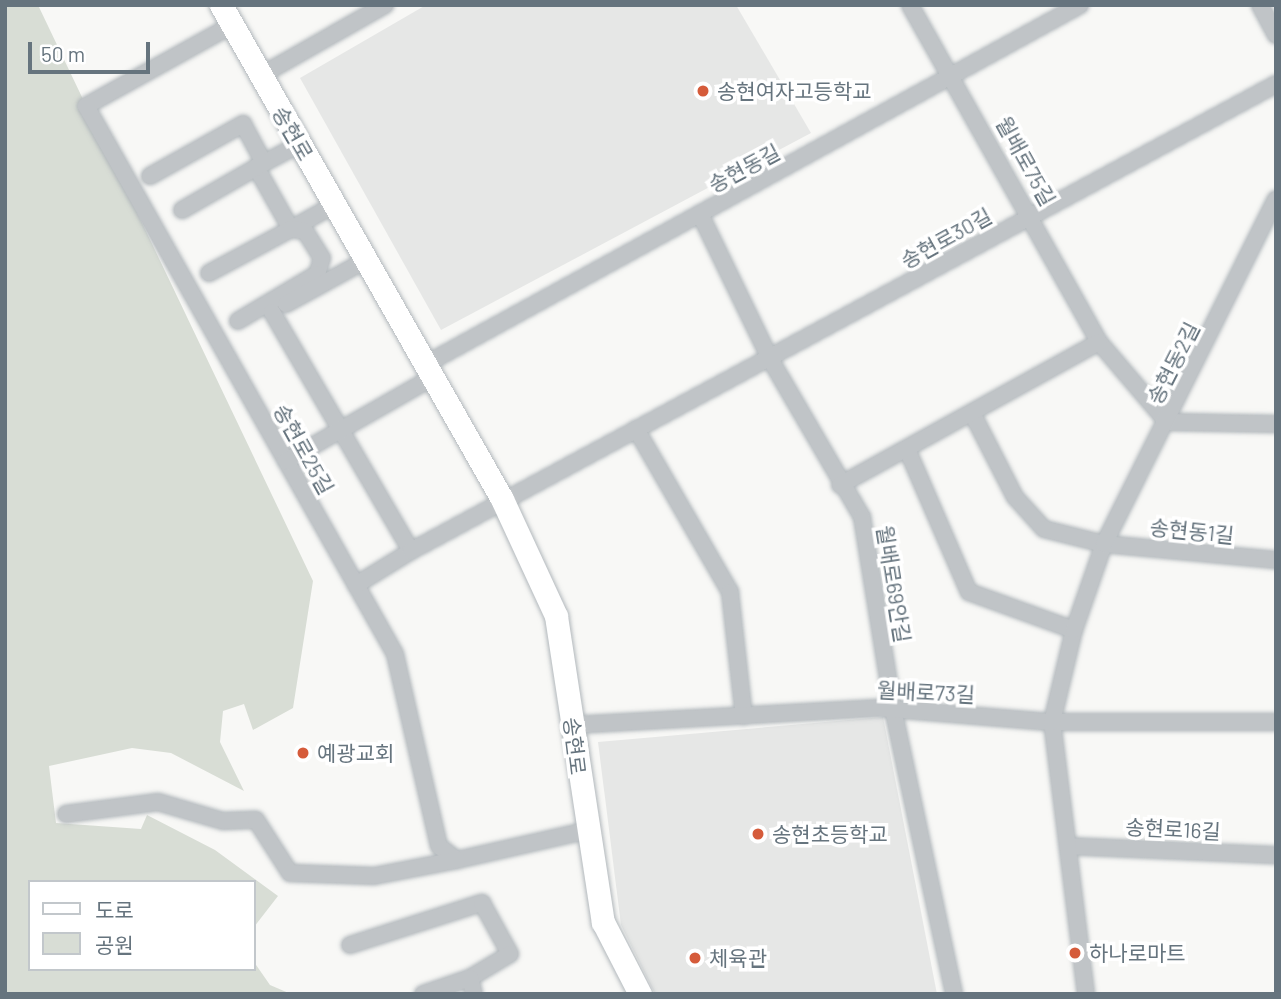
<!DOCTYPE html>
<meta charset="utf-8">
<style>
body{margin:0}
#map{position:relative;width:1281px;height:999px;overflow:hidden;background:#f8f8f6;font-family:Barlow,"Noto Sans KR",sans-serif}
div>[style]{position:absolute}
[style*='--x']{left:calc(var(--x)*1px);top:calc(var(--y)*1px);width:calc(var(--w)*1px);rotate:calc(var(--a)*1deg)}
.built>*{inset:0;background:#e6e7e6}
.green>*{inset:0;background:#d8ddd5}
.roads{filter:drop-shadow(0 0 2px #b2b8bc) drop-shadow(0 0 2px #b2b8bc)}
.minor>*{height:16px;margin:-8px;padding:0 8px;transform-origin:8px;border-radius:8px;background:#c0c4c7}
.secondary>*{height:23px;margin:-11.5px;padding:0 11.5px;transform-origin:11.5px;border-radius:11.5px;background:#fff}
.dots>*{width:19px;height:19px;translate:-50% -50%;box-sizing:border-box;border:4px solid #fff;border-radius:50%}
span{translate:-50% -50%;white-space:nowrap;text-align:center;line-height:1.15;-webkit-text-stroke:7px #fff;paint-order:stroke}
.poi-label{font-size:21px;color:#66747e}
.left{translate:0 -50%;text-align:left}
.street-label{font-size:21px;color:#66747e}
.frame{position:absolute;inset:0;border:7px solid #66747e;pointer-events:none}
.legend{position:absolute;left:28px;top:880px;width:228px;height:91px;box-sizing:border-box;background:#fff;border:2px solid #c2c7cb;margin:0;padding:9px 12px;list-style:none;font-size:21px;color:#66747e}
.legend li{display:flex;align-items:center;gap:14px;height:35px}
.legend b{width:35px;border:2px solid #c2c7cb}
.scale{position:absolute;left:28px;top:42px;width:122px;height:32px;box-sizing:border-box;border:4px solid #66747e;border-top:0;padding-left:9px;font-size:21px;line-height:24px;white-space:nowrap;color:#66747e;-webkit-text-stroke:5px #fff;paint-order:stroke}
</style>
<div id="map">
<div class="built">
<i style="clip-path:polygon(426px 5px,736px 5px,811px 133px,441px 330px,300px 78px)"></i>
<i style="clip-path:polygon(883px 717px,937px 994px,655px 994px,621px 925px,598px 742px)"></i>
</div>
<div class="green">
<i style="clip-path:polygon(5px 5px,38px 5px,313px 581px,293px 708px,253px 730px,244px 704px,223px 711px,220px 742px,244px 791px,171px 753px,132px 748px,49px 766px,56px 823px,141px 829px,147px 815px,215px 850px,278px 896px,254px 927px,254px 882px,30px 882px,30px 969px,254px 969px,254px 962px,270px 985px,291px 994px,5px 994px)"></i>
</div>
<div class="roads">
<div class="minor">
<i style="--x:910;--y:5;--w:386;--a:60.7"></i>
<i style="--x:1099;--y:342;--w:105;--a:49.6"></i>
<i style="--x:1167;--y:422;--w:109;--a:1.1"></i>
<i style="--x:1260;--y:5;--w:34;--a:62"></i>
<i style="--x:232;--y:25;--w:167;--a:151"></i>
<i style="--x:86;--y:106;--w:629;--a:60.58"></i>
<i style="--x:395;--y:654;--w:197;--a:77.1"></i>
<i style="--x:439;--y:846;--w:23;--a:38"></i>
<i style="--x:457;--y:860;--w:131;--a:-12.8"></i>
<i style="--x:260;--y:76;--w:144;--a:-29.6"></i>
<i style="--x:256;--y:167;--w:71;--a:60.6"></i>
<i style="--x:291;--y:229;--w:49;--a:-29.2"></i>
<i style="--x:150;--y:176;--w:107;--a:-29.2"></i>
<i style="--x:243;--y:124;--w:44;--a:61.7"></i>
<i style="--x:264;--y:163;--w:40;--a:-28"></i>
<i style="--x:182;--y:210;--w:95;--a:-29.8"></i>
<i style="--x:701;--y:216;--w:159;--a:64.2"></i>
<i style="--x:770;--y:359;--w:183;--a:59.8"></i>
<i style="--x:862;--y:517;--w:194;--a:80.8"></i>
<i style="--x:893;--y:709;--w:291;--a:77.9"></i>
<i style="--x:209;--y:273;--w:93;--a:-28.2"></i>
<i style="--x:291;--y:229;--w:14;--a:8"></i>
<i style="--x:305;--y:231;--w:32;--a:58"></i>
<i style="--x:322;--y:258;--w:17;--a:107"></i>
<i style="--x:317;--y:274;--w:92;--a:149.3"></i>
<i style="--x:286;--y:304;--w:91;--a:-28.8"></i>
<i style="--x:272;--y:312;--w:276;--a:59.8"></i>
<i style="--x:411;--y:551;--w:65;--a:148.3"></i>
<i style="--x:426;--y:364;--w:746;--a:-28.76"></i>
<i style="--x:973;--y:415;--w:92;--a:62.9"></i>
<i style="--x:1015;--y:497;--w:43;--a:47.8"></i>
<i style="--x:1044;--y:529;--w:62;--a:14"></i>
<i style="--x:1104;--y:544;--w:173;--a:5.3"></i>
<i style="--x:636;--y:429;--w:188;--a:60"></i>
<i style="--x:730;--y:592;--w:125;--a:83.6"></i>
<i style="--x:907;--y:449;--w:156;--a:66.6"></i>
<i style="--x:969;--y:592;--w:112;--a:19.9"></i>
<i style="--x:286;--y:461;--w:169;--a:-29.7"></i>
<i style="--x:840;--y:485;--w:296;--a:-28.9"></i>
<i style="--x:411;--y:551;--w:983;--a:-28.36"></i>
<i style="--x:573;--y:725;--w:307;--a:-3.2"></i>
<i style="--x:880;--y:708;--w:173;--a:4.7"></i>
<i style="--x:1052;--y:722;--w:224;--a:0"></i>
<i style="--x:66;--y:814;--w:93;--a:-7.4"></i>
<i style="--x:158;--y:802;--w:68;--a:16.3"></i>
<i style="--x:223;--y:821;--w:33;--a:-2"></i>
<i style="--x:256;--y:820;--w:63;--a:57.3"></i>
<i style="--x:290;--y:873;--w:84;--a:2"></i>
<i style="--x:374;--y:876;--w:85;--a:-10.9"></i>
<i style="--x:1068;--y:846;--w:208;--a:2.5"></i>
<i style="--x:350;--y:945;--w:139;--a:-17.7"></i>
<i style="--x:482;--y:903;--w:58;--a:61.2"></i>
<i style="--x:510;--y:954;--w:47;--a:149"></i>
<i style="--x:423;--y:994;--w:50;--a:-18.8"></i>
<i style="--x:470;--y:978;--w:16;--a:76"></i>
<i style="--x:1086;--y:994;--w:274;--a:-97.1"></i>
<i style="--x:1052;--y:722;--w:95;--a:-76.6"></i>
<i style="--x:1074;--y:630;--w:91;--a:-70.8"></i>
<i style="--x:1104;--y:544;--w:385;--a:-63.5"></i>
</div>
<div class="secondary">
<i style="--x:221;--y:5;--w:568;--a:60.37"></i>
<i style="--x:502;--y:499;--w:129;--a:65.2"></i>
<i style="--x:556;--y:616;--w:310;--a:81.3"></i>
<i style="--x:603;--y:922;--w:81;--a:62.8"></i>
</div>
</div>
<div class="dots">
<i style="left:703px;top:91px;background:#d55b3a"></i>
<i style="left:303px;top:753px;background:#d55b3a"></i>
<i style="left:758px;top:834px;background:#d55b3a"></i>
<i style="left:1075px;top:953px;background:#d55b3a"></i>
<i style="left:695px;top:958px;background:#d55b3a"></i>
</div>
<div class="poi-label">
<span class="left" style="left:717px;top:91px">송현여자고등학교</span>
<span class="left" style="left:317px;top:753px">예광교회</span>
<span class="left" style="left:772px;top:834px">송현초등학교</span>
<span class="left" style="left:1089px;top:953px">하나로마트</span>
<span class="left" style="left:709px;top:958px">체육관</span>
</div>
<div class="street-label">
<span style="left:293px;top:133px;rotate:60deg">송현로</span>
<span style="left:1026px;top:161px;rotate:61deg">월배로75길</span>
<span style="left:744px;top:168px;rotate:-28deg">송현동길</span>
<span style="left:946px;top:238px;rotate:-29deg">송현로30길</span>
<span style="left:1173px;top:363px;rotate:-63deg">송현동2길</span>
<span style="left:304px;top:449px;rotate:61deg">송현로25길</span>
<span style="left:1192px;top:531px;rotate:6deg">송현동1길</span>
<span style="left:894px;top:584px;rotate:81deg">월배로69안길</span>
<span style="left:926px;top:692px;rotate:3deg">월배로73길</span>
<span style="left:575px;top:746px;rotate:83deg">송현로</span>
<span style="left:1173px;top:829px;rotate:3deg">송현로16길</span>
</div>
<div class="frame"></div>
<ul class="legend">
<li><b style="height:9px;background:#fff"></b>도로</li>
<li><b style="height:19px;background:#d8ddd5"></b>공원</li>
</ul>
<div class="scale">50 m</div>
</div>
